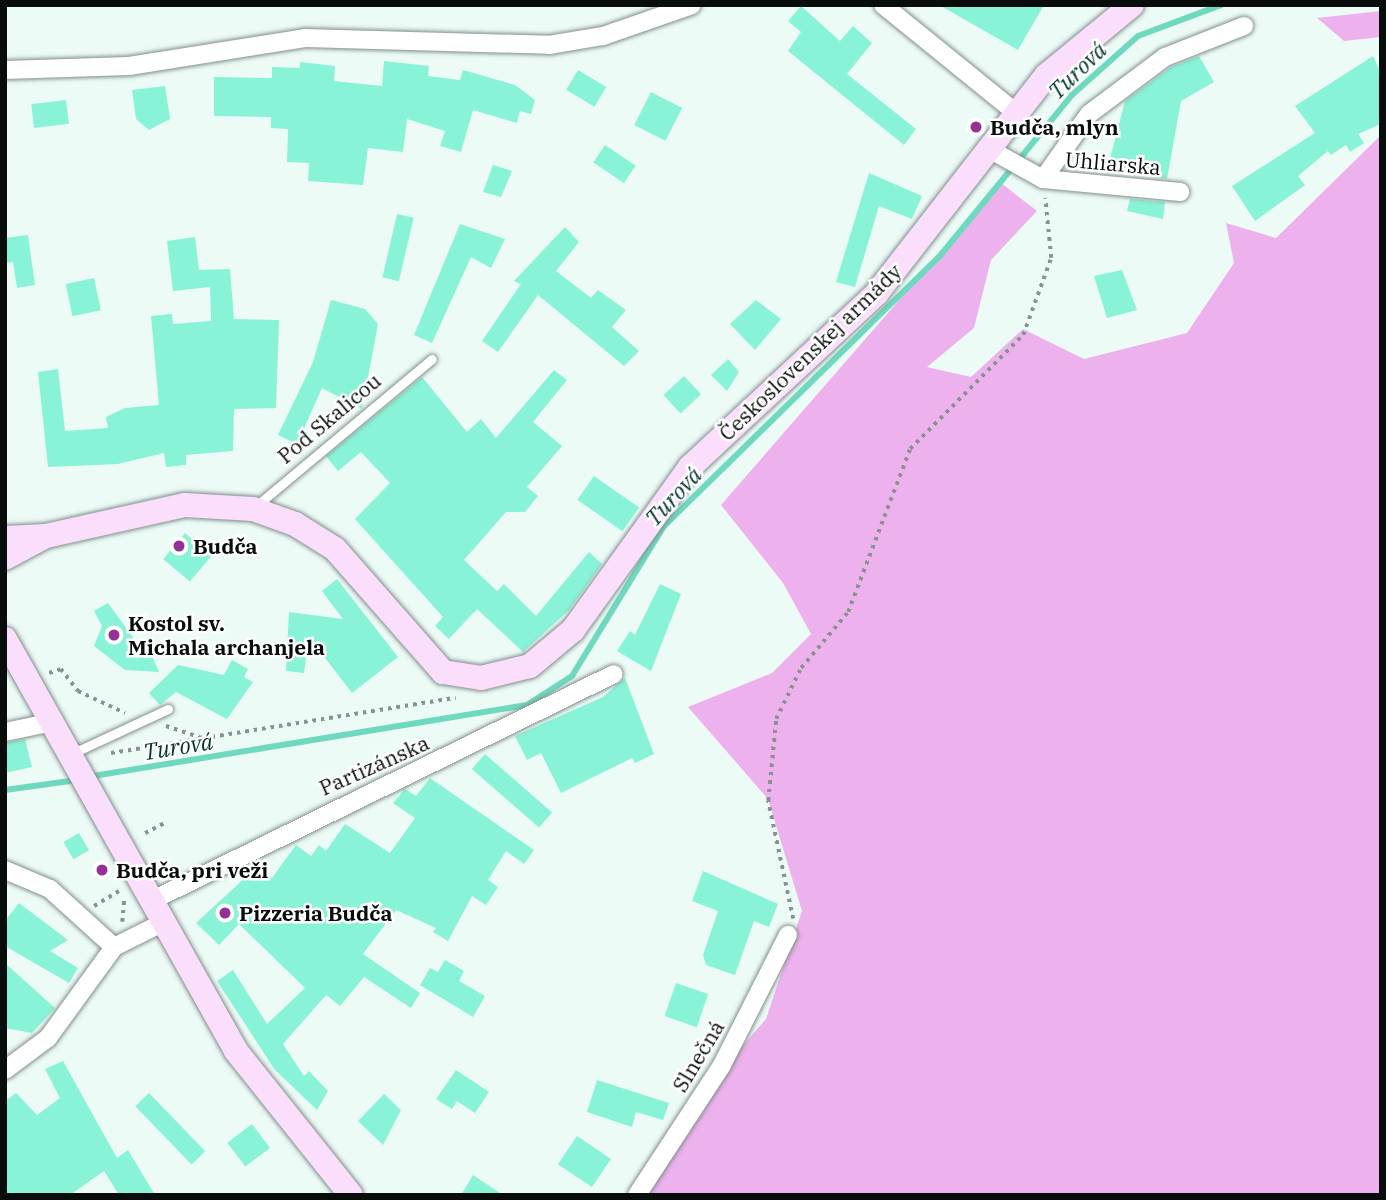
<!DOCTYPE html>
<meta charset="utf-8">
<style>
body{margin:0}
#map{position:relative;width:1386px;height:1200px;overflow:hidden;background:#edfbf7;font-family:"IBM Plex Serif",serif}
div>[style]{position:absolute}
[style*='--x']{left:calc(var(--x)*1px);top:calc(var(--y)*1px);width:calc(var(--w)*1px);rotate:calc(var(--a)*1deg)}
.green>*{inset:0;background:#edb2ee}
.stream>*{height:6px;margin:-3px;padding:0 3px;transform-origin:3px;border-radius:3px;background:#6fd9bf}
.building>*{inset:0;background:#89f3d7;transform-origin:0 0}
.path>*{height:3.5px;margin-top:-1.75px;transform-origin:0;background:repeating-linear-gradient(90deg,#88928f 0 3.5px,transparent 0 8.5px)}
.roads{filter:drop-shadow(0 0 2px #828f8b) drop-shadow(0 0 2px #828f8b)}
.lane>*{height:9px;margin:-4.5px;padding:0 4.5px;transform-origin:4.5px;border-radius:4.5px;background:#fff}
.street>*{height:18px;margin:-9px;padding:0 9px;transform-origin:9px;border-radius:9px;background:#fff}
.secondary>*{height:24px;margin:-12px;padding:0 12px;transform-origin:12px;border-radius:12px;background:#fbdefc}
.dots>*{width:19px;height:19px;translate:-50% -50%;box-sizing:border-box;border:4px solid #fff;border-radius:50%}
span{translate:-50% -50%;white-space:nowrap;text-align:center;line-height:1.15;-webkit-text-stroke:5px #fff;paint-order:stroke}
.poi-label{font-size:21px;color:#080d0b;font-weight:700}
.left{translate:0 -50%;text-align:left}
.street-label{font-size:21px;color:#080d0b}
.water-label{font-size:23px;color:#03372d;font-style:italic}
.frame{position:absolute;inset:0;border:7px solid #080d0b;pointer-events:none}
</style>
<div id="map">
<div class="green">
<i style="clip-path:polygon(1381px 11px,1381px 37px,1344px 41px,1317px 18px)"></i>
<i style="clip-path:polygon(1381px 135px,1381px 1195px,643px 1195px,663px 1138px,766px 1019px,802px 911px,768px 799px,688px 707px,772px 673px,811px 634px,783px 583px,721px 505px,1001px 183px,1037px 211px,991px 260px,974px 328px,927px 367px,971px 377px,1023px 329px,1084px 359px,1187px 333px,1234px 263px,1226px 223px,1276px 238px)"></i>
</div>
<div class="stream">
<i style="--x:87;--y:777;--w:446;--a:-9.3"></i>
<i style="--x:527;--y:705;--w:54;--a:-32.8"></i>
<i style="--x:572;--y:676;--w:176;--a:-58.5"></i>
<i style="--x:664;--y:526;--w:385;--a:-44.4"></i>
<i style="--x:939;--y:257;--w:211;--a:-50.6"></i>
<i style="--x:1073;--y:94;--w:87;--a:-41.7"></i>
<i style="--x:1138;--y:36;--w:89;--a:-20.5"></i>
<i style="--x:5;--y:790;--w:73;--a:-7.9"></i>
</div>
<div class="building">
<i style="clip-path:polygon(939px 5px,1044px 5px,1018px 50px)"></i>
<i style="clip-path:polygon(801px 6px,840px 41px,853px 26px,872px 43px,847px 74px,916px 129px,904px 145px,788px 51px,801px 32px,788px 21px)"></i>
<i style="clip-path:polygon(1199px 56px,1214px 82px,1181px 101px,1167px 179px,1107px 170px,1125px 101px,1171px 67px)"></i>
<i style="clip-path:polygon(1373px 56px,1381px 73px,1381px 124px,1358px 134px,1364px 143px,1350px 152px,1346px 145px,1331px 155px,1328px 151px,1298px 176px,1305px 185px,1255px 221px,1232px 186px,1315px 133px,1295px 106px)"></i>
<i style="clip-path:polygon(384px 61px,429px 66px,428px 76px,460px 80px,463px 70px,515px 85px,535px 100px,531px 114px,520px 111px,517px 123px,473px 110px,461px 152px,440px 146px,445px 131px,407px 119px,403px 152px,368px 148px,363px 185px,308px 181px,309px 163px,287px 162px,288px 129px,271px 128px,271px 117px,214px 116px,214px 77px,272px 78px,272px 67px,300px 68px,300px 62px,335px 66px,334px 81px,382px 86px)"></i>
<i style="left:578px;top:70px;width:33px;height:23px;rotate:31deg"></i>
<i style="clip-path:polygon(165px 86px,170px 119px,149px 130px,136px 119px,132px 90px)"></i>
<i style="left:651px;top:92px;width:35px;height:37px;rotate:27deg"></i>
<i style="left:66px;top:100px;width:24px;height:35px;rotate:83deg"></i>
<i style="left:605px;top:145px;width:37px;height:21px;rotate:34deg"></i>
<i style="clip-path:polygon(493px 165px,512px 171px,501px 197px,483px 192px)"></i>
<i style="clip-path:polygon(869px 173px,922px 196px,912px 219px,879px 206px,855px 287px,836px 282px)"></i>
<i style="clip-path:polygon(1130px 199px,1165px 202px,1163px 219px,1127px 211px)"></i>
<i style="left:397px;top:214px;width:17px;height:65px;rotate:13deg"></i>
<i style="clip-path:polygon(460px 224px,505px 239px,491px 268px,471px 257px,432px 343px,414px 335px)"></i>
<i style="clip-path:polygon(565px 227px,579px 242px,556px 271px,591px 298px,598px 290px,626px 310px,612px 327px,639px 351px,624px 366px,538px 295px,498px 352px,482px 341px,521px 284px,514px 281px)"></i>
<i style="clip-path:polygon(28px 235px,35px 285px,17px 288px,13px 262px,5px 263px,5px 238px)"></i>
<i style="clip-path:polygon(195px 237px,199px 270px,230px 269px,234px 319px,279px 320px,276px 408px,234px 409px,233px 451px,186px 455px,186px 465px,166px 467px,164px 453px,118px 464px,48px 467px,38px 372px,58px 369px,65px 431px,108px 428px,106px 417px,125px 408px,159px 405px,151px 316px,172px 314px,173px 324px,211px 321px,210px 287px,173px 291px,167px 241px)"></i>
<i style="clip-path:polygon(1122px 270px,1137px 310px,1107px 318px,1094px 276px)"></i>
<i style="left:94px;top:278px;width:33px;height:29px;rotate:78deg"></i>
<i style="clip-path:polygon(331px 300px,365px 309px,378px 324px,362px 409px,322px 388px,297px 444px,278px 435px,313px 362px)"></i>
<i style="clip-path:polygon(756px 300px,781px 319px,755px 350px,730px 324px)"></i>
<i style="clip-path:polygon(728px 359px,739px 372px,727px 391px,711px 375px)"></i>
<i style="clip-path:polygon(554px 370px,567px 380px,533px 422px,562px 446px,527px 487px,538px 496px,525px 512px,506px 512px,464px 560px,497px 591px,504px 584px,536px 616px,589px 552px,602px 564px,569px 610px,523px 652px,477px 609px,449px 639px,435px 626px,443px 617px,355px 519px,390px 483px,361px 452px,338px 471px,326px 456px,422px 377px,467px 432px,481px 419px,496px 438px)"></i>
<i style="left:684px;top:376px;width:25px;height:28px;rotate:47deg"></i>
<i style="left:594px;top:476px;width:55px;height:29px;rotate:35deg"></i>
<i style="left:185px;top:533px;width:35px;height:34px;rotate:40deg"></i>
<i style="clip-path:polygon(337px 579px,398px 657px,352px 693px,309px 637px,304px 673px,286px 671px,289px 612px,343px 619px,322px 591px)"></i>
<i style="clip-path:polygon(660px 584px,681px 594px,651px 671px,617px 651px,630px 631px,635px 635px)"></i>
<i style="clip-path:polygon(108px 603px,137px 643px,145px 639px,159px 672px,125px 670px,94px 646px,102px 626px,94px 611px)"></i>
<i style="clip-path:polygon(232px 660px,248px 669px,244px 677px,253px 682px,227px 719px,176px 692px,160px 705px,149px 693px,178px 665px,224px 675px)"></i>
<i style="clip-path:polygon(625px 678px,654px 754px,635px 763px,632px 758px,561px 793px,541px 753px,527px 760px,515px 736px,603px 697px)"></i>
<i style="clip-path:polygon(25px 739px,32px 767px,5px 773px,5px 743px)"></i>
<i style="left:485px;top:754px;width:89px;height:20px;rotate:41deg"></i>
<i style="clip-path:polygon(430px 778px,534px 850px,524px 864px,506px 851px,488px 880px,498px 887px,486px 905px,472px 896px,448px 941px,433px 932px,436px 928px,396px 910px,363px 954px,420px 993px,411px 1008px,364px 977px,340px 1006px,326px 995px,283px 1044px,304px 1076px,309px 1071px,328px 1091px,317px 1110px,275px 1070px,217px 981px,233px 970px,267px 1024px,305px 988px,239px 924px,219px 945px,196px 923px,258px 866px,272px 878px,296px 845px,311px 856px,319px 845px,326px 851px,345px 824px,390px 853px,415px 818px,393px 803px,405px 789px,416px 796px)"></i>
<i style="left:79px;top:833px;width:20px;height:18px;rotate:60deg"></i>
<i style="clip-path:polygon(703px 871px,778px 904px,769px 927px,754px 921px,735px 975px,706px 965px,703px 955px,718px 911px,692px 901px)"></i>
<i style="clip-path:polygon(19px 903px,68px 940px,50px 951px,78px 968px,69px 983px,5px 946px,5px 921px)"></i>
<i style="clip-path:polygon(445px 960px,464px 971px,459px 981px,485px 996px,473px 1017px,420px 985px,430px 968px,438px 972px)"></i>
<i style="clip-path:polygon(5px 963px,55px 1008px,32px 1033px,5px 1028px)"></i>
<i style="left:676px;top:983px;width:34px;height:35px;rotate:19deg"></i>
<i style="clip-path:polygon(63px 1061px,117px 1158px,128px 1150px,155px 1195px,119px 1195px,104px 1171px,70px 1195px,5px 1195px,5px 1101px,16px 1093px,37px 1115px,60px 1098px,45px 1069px)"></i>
<i style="clip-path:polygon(456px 1070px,489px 1092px,475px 1113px,457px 1101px,452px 1109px,436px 1099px)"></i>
<i style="clip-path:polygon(597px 1080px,669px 1103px,663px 1120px,636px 1112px,632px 1127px,587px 1112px)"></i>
<i style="left:149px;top:1093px;width:81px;height:19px;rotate:46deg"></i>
<i style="clip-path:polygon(384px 1094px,401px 1110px,383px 1145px,358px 1121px)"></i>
<i style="left:252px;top:1124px;width:30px;height:31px;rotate:53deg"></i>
<i style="left:577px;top:1136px;width:41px;height:34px;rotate:34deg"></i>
<i style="clip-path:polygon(473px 1175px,503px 1195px,461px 1195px)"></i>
</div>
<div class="path">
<i style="--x:49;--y:673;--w:13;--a:-18"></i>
<i style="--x:61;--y:669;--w:28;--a:52"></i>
<i style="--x:78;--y:691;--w:52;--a:25.1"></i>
<i style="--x:166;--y:726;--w:41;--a:18.4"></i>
<i style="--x:111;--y:753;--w:349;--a:-9.1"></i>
<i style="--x:145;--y:833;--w:25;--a:-27"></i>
<i style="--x:94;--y:906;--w:29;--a:-31"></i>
<i style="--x:793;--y:919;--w:121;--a:-102"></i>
<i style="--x:768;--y:801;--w:82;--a:-84.4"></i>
<i style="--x:776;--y:719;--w:57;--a:-63.9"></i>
<i style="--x:801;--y:668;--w:73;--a:-50"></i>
<i style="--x:848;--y:612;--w:174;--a:-69.2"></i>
<i style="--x:910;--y:449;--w:161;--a:-45.3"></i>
<i style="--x:1023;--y:335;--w:82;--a:-70"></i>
<i style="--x:1051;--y:258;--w:60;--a:-95.7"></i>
<i style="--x:122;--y:922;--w:24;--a:-85"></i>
</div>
<div class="roads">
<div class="lane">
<i style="--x:256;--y:506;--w:229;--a:-39.9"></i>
<i style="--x:71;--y:754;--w:107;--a:-24.9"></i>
</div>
<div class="street">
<i style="--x:883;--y:5;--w:170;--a:39"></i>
<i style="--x:5;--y:70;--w:124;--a:-1.8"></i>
<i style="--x:129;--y:66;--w:178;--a:-9"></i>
<i style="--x:305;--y:38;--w:244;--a:1.6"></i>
<i style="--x:549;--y:45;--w:55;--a:-9.5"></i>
<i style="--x:603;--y:36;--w:94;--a:-19.2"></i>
<i style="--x:989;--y:149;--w:62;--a:29.1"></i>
<i style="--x:1043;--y:179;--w:80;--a:-54.7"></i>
<i style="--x:1089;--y:114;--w:95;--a:-36.9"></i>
<i style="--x:1165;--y:57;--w:85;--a:-21.4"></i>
<i style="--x:1043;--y:179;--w:138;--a:5.4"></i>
<i style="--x:5;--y:732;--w:49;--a:-11.8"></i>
<i style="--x:5;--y:870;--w:49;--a:22.9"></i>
<i style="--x:50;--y:889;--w:86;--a:42.2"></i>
<i style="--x:153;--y:900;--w:513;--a:-26.12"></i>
<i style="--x:5;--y:1070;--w:54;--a:-36.7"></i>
<i style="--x:48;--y:1038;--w:112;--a:-54"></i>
<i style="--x:114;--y:947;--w:56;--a:-26.6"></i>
<i style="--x:637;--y:1195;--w:155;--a:-56.8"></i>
<i style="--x:722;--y:1065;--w:146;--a:-63.1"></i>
</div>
<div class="secondary">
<i style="--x:5;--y:538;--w:41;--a:-2.8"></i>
<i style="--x:46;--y:536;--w:142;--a:-12.6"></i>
<i style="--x:185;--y:505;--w:68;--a:3.4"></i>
<i style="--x:253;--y:509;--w:45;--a:19.7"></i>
<i style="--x:295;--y:524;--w:47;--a:32"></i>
<i style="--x:335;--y:549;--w:164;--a:48.7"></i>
<i style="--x:443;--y:672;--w:38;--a:9"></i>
<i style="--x:481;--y:678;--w:50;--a:-13.8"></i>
<i style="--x:530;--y:666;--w:56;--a:-39.9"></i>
<i style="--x:573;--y:630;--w:201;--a:-54.3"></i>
<i style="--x:690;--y:467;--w:255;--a:-42.9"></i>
<i style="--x:877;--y:293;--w:276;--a:-52.1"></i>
<i style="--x:1047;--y:75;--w:110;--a:-39.5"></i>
<i style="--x:5;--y:558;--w:47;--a:-28.2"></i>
<i style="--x:5;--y:639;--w:472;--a:60.7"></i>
<i style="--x:236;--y:1051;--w:184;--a:51.4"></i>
</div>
</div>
<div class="dots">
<i style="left:976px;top:127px;background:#933198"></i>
<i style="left:179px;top:546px;background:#933198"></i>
<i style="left:114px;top:635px;background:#933198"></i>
<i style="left:102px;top:870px;background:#933198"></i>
<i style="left:225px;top:913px;background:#933198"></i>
</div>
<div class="poi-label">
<span class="left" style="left:990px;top:127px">Budča, mlyn</span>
<span class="left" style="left:193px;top:546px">Budča</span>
<span class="left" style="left:128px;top:635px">Kostol sv.<br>Michala archanjela</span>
<span class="left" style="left:116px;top:870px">Budča, pri veži</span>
<span class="left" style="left:239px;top:913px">Pizzeria Budča</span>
</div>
<div class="street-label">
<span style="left:1113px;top:163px;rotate:5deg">Uhliarska</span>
<span style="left:810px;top:352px;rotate:-44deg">Československej armády</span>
<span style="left:329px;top:418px;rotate:-40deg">Pod Skalicou</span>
<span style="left:374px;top:765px;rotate:-24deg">Partizánska</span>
<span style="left:698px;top:1056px;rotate:-59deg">Slnečná</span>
</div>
<div class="water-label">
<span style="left:1077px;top:70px;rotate:-44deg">Turová</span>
<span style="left:673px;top:496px;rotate:-47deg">Turová</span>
<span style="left:178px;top:746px;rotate:-9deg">Turová</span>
</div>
<div class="frame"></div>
</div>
